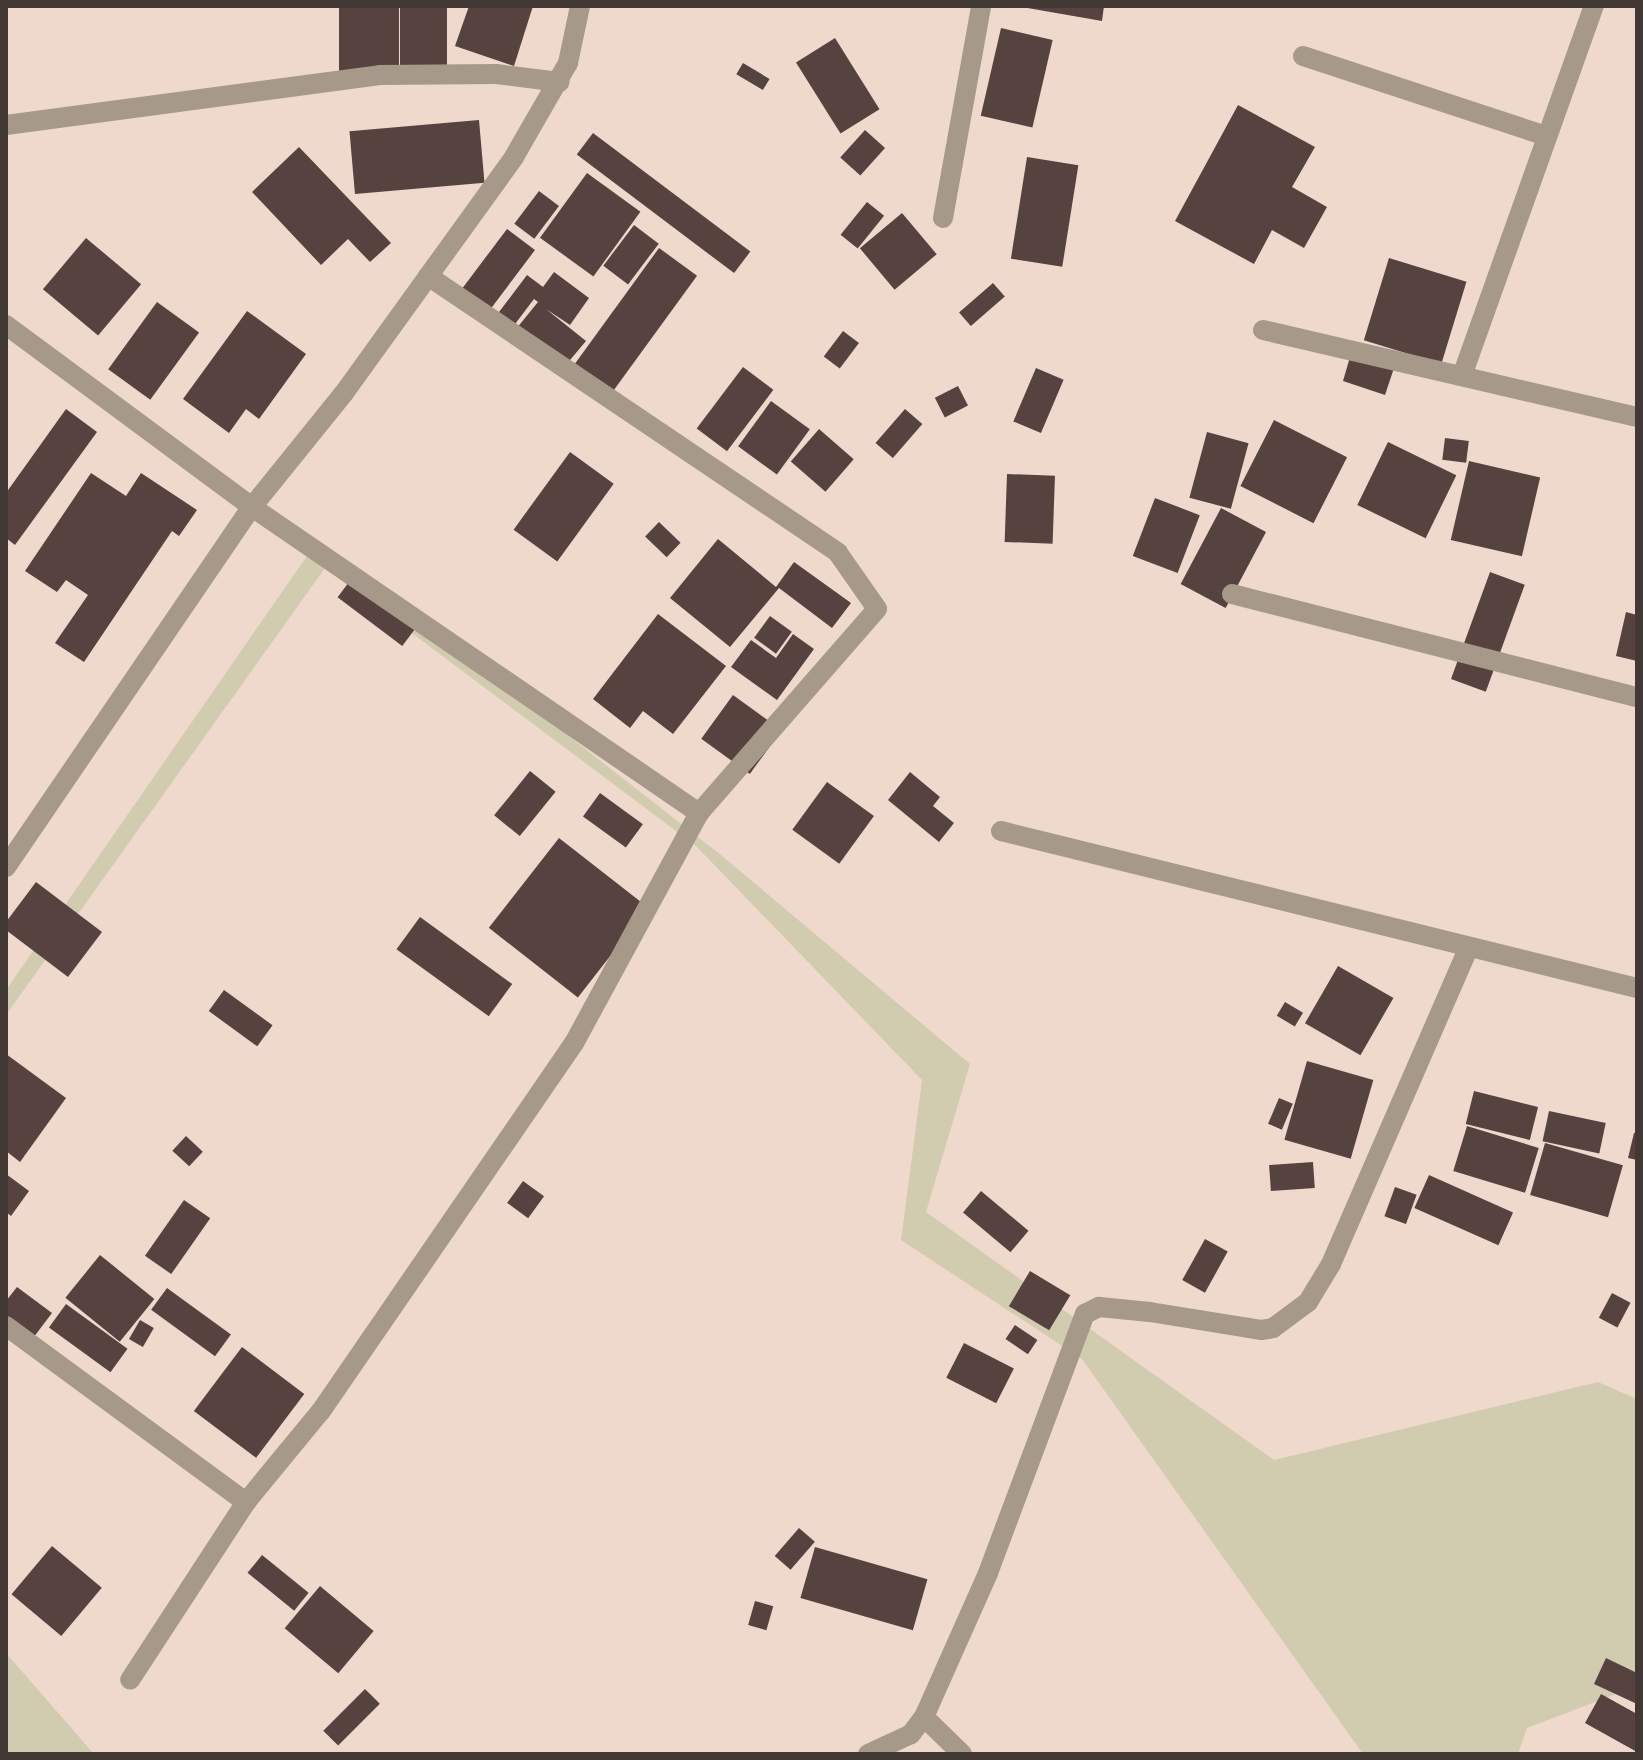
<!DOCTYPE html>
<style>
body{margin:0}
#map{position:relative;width:1643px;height:1760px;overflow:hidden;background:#efd9cd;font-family:Commissioner,sans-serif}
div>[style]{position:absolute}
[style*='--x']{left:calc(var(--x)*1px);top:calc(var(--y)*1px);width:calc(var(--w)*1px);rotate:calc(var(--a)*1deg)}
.green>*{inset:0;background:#d1ccb0}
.building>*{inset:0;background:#56423f;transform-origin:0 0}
.minor>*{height:20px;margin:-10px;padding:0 10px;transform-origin:10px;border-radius:10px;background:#a69989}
span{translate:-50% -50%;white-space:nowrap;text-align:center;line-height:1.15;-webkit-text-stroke:8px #fff;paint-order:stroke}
.frame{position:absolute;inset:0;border:8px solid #423934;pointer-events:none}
</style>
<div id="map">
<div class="green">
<i style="clip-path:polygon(318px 540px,721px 855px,970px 1064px,926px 1212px,1274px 1460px,1598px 1382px,1637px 1399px,1637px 1686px,1527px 1728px,1518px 1754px,1363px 1754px,1082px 1359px,901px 1240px,922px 1080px,696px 846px,325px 568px,6px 1015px,6px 990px)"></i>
<i style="clip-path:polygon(6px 1653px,94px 1754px,6px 1754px)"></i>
</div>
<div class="building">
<i style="left:339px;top:6px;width:60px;height:65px"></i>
<i style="left:400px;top:6px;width:47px;height:72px"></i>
<i style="clip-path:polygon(469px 6px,533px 6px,514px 66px,455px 46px)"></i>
<i style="clip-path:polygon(1016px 6px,1104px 6px,1102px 21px)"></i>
<i style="left:1001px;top:28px;width:53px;height:90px;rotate:13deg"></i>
<i style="left:835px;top:38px;width:84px;height:46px;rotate:58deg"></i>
<i style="left:743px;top:63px;width:31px;height:13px;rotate:31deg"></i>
<i style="clip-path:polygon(1238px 105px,1315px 147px,1292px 187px,1327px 207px,1304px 248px,1272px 230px,1254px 264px,1175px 221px)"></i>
<i style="left:479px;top:120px;width:63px;height:130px;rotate:85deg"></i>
<i style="left:865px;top:130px;width:27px;height:37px;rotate:42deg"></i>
<i style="left:593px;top:133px;width:197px;height:27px;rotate:37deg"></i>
<i style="clip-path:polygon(299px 147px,391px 243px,370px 262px,348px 239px,321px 265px,252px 192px)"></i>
<i style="left:1027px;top:157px;width:52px;height:103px;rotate:9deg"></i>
<i style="left:587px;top:173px;width:66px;height:80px;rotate:36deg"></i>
<i style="left:539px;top:191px;width:25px;height:41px;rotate:37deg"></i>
<i style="left:867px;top:202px;width:22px;height:42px;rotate:39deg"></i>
<i style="left:902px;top:213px;width:54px;height:55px;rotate:50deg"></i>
<i style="left:634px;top:225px;width:31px;height:51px;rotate:37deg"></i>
<i style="left:507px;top:229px;width:35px;height:86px;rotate:37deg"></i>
<i style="left:86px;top:238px;width:72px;height:67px;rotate:40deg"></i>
<i style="left:659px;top:248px;width:47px;height:156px;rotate:36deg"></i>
<i style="left:1389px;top:258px;width:81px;height:86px;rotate:17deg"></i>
<i style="clip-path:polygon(554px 272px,589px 298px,570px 325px,546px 309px,586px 341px,560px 372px,512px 334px,538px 302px,534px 299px,509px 332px,493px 320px,527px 275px,543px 287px)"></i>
<i style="left:993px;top:283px;width:18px;height:45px;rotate:49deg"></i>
<i style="left:157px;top:302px;width:52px;height:83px;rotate:36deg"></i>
<i style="clip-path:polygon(247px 311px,306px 354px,259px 419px,246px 409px,229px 433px,183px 399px)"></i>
<i style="left:843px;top:331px;width:20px;height:32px;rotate:37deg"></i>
<i style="clip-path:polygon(1398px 356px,1385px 395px,1343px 381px,1350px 357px)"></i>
<i style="left:743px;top:367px;width:38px;height:77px;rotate:37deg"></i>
<i style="left:1036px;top:368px;width:30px;height:58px;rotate:23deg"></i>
<i style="left:958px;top:386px;width:22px;height:26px;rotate:63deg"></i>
<i style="left:771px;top:401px;width:48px;height:56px;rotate:36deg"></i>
<i style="clip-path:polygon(66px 409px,97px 432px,15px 545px,6px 538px,6px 493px)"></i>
<i style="left:905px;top:409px;width:23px;height:45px;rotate:41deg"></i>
<i style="left:1274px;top:420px;width:82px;height:74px;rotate:27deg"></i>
<i style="left:819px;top:429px;width:46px;height:43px;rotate:41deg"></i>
<i style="left:1207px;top:432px;width:43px;height:68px;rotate:15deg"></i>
<i style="left:1445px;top:438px;width:24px;height:22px;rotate:7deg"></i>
<i style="left:1388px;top:442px;width:76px;height:70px;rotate:26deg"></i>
<i style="left:570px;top:452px;width:54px;height:96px;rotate:36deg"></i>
<i style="left:1469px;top:461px;width:73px;height:81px;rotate:13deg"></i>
<i style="clip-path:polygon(91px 473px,126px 496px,141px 473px,197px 510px,179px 536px,172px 531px,84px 662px,55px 643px,88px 595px,66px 580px,57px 592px,25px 571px)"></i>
<i style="left:1007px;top:474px;width:48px;height:68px;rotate:2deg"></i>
<i style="left:1155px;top:498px;width:48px;height:62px;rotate:21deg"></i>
<i style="left:1221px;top:508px;width:51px;height:86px;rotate:28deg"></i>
<i style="left:659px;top:522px;width:30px;height:20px;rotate:44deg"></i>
<i style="clip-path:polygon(718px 539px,776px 587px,794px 562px,851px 603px,832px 628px,779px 588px,730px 647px,670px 598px)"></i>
<i style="left:1490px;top:572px;width:37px;height:114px;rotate:20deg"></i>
<i style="left:352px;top:578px;width:81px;height:24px;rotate:37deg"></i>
<i style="clip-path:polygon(1626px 612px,1637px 615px,1637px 661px,1616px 656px)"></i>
<i style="clip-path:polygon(658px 614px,726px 666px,673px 734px,643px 711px,630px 728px,593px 699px)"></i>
<i style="left:770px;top:616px;width:27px;height:27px;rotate:36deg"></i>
<i style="clip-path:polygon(793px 634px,814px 649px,777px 700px,731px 667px,751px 640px,776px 658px)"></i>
<i style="left:733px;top:695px;width:60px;height:54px;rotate:36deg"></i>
<i style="left:530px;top:771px;width:33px;height:57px;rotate:39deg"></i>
<i style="clip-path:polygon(910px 772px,940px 797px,933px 806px,954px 823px,939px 842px,888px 800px)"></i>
<i style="left:827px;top:782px;width:58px;height:59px;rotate:36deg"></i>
<i style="left:600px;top:793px;width:53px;height:29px;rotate:36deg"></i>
<i style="left:559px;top:838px;width:113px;height:114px;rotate:38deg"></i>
<i style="clip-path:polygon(36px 882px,102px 932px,68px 977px,6px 930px,6px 922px)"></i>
<i style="left:420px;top:917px;width:114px;height:40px;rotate:36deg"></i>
<i style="left:1338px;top:966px;width:64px;height:66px;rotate:30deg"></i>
<i style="left:224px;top:990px;width:60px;height:26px;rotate:36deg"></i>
<i style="left:1285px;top:1002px;width:21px;height:16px;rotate:31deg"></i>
<i style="clip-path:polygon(6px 1054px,66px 1098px,20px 1162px,6px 1151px)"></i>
<i style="left:1307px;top:1061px;width:69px;height:82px;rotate:16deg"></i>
<i style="left:1474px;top:1091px;width:66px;height:34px;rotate:14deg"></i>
<i style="left:1279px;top:1098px;width:15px;height:28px;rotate:23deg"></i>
<i style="left:1549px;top:1111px;width:58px;height:31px;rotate:12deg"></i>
<i style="left:1467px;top:1126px;width:75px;height:47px;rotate:17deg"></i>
<i style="clip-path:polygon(1634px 1133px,1637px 1133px,1637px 1160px,1628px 1158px)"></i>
<i style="left:186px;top:1136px;width:23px;height:20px;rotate:43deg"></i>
<i style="left:1545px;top:1143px;width:81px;height:54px;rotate:16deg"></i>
<i style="left:1313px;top:1162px;width:26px;height:44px;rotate:86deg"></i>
<i style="clip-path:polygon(6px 1174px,29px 1191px,11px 1216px,6px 1212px)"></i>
<i style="left:1429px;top:1175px;width:92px;height:36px;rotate:24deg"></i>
<i style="left:523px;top:1181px;width:26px;height:27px;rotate:36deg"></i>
<i style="left:1395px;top:1187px;width:23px;height:31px;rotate:20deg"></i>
<i style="left:981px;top:1191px;width:62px;height:28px;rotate:40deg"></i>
<i style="left:184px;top:1200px;width:32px;height:68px;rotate:35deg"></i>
<i style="left:1205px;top:1239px;width:26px;height:47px;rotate:29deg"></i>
<i style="left:100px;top:1255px;width:70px;height:55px;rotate:39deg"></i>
<i style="left:1030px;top:1271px;width:47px;height:41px;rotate:31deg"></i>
<i style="clip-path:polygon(17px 1287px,52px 1313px,24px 1350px,6px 1337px,6px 1301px)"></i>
<i style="left:167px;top:1288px;width:79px;height:27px;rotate:36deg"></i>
<i style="left:1612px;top:1293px;width:21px;height:28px;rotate:28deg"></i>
<i style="left:66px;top:1304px;width:76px;height:29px;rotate:36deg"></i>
<i style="left:140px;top:1320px;width:16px;height:22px;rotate:30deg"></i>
<i style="left:1015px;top:1325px;width:27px;height:17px;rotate:34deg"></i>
<i style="left:964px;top:1343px;width:56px;height:39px;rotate:27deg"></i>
<i style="left:242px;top:1347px;width:78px;height:80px;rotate:37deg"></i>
<i style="left:799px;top:1528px;width:21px;height:37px;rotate:41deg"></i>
<i style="left:52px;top:1546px;width:65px;height:63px;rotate:40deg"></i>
<i style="left:815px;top:1547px;width:117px;height:53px;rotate:16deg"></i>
<i style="left:262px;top:1555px;width:60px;height:23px;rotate:39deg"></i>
<i style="left:320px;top:1586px;width:70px;height:55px;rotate:40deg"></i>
<i style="left:755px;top:1601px;width:19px;height:25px;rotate:16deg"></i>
<i style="clip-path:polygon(1606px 1658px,1637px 1673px,1637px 1704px,1594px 1684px)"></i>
<i style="left:365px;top:1689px;width:21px;height:59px;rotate:45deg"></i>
<i style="clip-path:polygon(1601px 1694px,1637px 1714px,1637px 1752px,1585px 1723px)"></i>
</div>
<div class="minor">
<i style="--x:1303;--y:56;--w:257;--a:18.2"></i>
<i style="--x:6;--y:125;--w:377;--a:-7.6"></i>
<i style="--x:380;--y:75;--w:116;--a:-0.5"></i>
<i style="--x:496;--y:74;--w:64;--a:7.2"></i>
<i style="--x:943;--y:218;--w:215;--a:-79.8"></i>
<i style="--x:428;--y:276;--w:495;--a:34"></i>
<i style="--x:838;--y:553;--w:68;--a:55.1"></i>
<i style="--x:877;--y:609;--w:271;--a:131.1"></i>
<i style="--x:6;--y:325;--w:306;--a:36.5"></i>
<i style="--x:252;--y:507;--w:542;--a:34.39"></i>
<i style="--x:699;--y:813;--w:262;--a:118.5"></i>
<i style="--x:574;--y:1043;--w:448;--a:124.5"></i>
<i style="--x:320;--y:1412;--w:117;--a:129.4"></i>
<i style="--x:246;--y:1502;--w:212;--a:123.1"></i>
<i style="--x:1263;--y:330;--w:384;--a:13.1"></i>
<i style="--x:1462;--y:376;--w:393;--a:-70.4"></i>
<i style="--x:1232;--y:594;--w:418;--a:14.3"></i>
<i style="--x:1001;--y:831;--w:655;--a:13.87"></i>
<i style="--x:6;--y:867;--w:436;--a:-55.7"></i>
<i style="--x:252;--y:507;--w:146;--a:-51.1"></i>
<i style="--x:344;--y:393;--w:291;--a:-54.2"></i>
<i style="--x:514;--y:157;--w:108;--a:-60.1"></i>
<i style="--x:568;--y:63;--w:58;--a:-78.1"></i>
<i style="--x:6;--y:1326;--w:298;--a:36.3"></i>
<i style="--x:924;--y:1717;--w:53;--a:44.2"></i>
<i style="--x:868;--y:1754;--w:47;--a:-24.9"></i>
<i style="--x:911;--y:1734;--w:21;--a:-53"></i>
<i style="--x:924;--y:1717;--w:158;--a:-66"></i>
<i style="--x:988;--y:1573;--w:277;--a:-69.5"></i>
<i style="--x:1085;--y:1314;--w:16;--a:-27"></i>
<i style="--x:1099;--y:1307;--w:51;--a:5.6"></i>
<i style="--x:1150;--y:1312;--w:112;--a:9.2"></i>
<i style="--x:1261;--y:1330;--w:12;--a:-9"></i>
<i style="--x:1273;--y:1328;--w:44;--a:-36.6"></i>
<i style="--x:1308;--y:1302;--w:44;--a:-58.8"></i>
<i style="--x:1331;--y:1264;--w:346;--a:-66.5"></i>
</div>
<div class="frame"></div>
</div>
